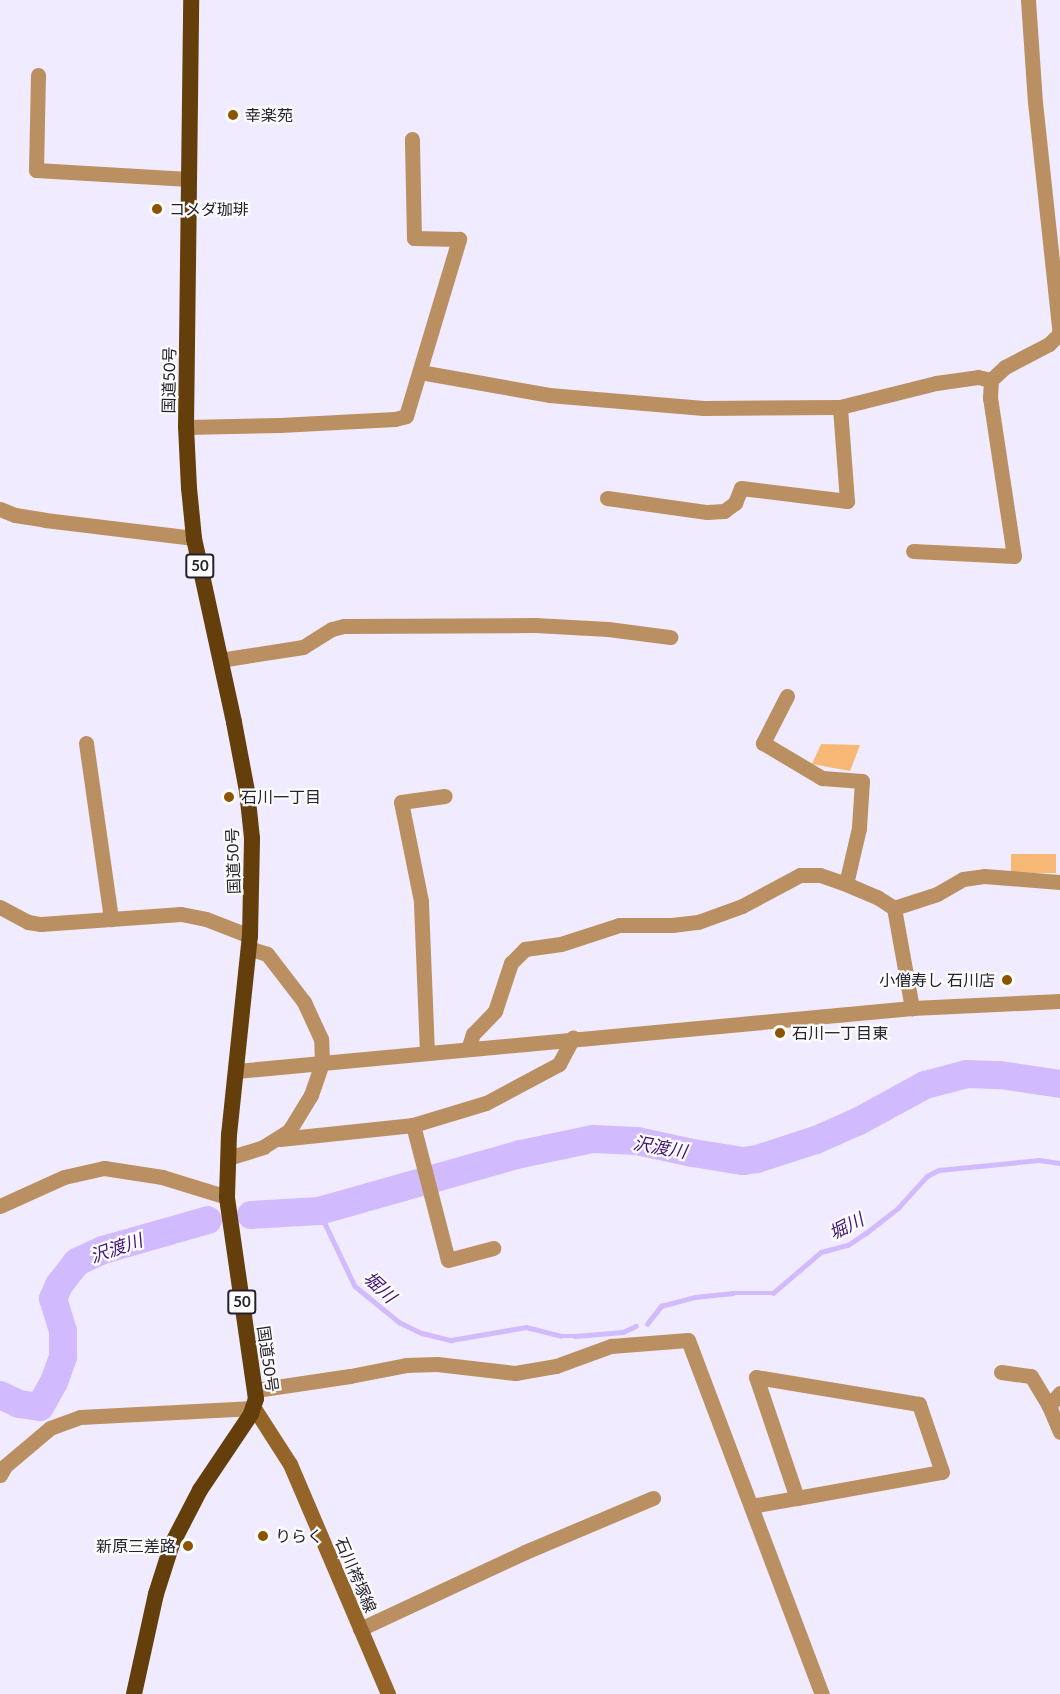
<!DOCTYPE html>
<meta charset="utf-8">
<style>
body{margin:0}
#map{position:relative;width:1060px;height:1694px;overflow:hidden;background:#f1ebff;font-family:Lato,"Noto Sans JP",sans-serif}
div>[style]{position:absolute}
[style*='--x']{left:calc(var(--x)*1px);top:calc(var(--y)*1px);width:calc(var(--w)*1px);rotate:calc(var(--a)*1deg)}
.green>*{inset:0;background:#f6b874;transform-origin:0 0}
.stream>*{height:4.5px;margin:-2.25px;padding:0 2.25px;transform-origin:2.25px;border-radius:2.25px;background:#d1bbfe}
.river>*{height:28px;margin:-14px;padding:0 14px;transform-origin:14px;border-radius:14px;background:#d1bbfe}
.minor>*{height:15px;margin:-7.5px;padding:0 7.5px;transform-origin:7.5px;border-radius:7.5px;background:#ba9062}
.tertiary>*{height:15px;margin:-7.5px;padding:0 7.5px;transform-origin:7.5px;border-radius:7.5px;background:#ba9062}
.secondary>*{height:15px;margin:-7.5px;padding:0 7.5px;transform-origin:7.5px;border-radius:7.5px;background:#956429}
.trunk>*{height:16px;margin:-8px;padding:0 8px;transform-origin:8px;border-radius:8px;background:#643e0b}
.dots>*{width:16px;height:16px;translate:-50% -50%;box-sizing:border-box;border:3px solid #fcfcfc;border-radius:50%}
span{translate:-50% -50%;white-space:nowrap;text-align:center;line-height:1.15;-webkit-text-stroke:4.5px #fcfcfc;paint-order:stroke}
.shield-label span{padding:2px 4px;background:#fcfcfc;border:2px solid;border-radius:4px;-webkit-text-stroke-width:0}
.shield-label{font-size:15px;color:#25212d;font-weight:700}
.poi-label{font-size:16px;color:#25212d}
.left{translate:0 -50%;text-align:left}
.right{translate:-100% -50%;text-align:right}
.street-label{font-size:16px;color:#25212d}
.water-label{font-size:18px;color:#431675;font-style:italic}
</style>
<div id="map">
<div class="green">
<i style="clip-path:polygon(821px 744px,860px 745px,850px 771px,812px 764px)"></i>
<i style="left:1056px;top:854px;width:19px;height:45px;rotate:90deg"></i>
</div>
<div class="stream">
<i style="--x:319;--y:1211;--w:83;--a:64.4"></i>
<i style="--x:355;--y:1286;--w:57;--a:39.3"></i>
<i style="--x:399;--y:1322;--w:25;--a:26"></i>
<i style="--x:422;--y:1333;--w:30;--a:14"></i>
<i style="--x:451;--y:1340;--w:76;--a:-9.8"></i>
<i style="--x:526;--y:1327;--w:36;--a:14"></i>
<i style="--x:561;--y:1336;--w:14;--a:0"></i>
<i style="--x:575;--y:1336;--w:48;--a:-4.8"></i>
<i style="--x:623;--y:1332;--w:14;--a:-25"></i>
<i style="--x:647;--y:1324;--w:23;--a:-52"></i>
<i style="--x:661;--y:1306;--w:35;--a:-15"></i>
<i style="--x:695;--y:1297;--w:38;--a:-6"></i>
<i style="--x:733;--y:1293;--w:40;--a:0"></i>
<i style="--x:773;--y:1293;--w:63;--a:-40.5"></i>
<i style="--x:821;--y:1252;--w:28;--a:-15"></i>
<i style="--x:848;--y:1245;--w:22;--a:-34"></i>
<i style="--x:866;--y:1233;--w:41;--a:-38"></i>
<i style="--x:898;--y:1208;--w:43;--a:-47.8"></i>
<i style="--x:927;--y:1176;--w:13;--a:-27"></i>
<i style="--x:939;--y:1170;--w:100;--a:-5.7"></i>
<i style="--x:1039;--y:1160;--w:21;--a:8"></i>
</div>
<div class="river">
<i style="--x:251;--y:1215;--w:68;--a:-3.4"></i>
<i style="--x:319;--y:1211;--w:210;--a:-15.8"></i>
<i style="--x:521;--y:1154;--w:74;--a:-11.8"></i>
<i style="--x:593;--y:1139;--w:44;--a:2.6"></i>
<i style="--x:637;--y:1141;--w:57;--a:12.1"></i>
<i style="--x:693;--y:1153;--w:51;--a:9.1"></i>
<i style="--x:743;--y:1161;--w:14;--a:-8"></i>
<i style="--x:757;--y:1159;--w:62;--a:-17.9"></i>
<i style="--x:816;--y:1140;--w:47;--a:-23.8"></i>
<i style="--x:859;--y:1121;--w:75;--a:-28.6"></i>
<i style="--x:925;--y:1085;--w:43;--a:-14.7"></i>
<i style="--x:967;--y:1074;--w:33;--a:2"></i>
<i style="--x:1000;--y:1075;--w:61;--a:8.5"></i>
<i style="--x:0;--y:1395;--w:21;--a:25"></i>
<i style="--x:19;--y:1404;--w:21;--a:8"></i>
<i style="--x:40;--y:1407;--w:29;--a:-61"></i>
<i style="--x:54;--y:1382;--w:27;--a:-70"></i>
<i style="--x:63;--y:1357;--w:26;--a:-90"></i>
<i style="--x:63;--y:1331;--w:34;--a:-107"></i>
<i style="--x:53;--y:1299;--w:15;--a:-67"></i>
<i style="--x:59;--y:1285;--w:29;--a:-52"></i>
<i style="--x:77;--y:1262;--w:29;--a:-25"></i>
<i style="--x:103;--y:1250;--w:109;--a:-15.9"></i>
</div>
<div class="minor">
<i style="--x:38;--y:75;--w:95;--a:91.2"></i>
<i style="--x:36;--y:170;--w:153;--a:3.4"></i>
<i style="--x:420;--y:372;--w:131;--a:10.1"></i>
<i style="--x:549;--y:395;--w:155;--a:4.8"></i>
<i style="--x:703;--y:408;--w:137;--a:-0.4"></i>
<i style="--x:840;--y:407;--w:99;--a:-14"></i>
<i style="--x:936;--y:383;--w:42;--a:-8.1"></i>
<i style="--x:978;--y:377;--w:13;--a:13"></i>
<i style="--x:991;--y:380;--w:19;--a:-43"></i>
<i style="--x:1005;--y:367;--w:50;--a:-27.6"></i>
<i style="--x:1049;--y:344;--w:16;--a:-45"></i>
<i style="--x:186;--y:427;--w:94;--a:-1.2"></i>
<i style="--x:280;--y:425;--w:115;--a:-3"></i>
<i style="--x:395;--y:419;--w:11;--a:-15"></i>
<i style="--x:406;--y:416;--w:185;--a:-73.3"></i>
<i style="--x:459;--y:239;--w:45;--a:-178.7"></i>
<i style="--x:414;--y:238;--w:99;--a:-91.2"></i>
<i style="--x:607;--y:498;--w:101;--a:8"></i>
<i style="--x:707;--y:512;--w:17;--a:-3"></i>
<i style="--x:724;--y:511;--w:14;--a:-36"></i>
<i style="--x:735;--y:503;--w:16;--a:-68"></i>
<i style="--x:741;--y:488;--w:107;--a:7"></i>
<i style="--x:847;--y:501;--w:94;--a:-94.3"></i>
<i style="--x:0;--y:509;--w:16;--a:22"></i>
<i style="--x:15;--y:515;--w:30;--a:9"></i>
<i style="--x:45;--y:520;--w:150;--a:6.9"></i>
<i style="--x:913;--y:551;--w:101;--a:2.8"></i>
<i style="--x:1014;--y:556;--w:160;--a:-98.6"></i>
<i style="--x:990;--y:398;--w:18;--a:-87"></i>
<i style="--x:220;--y:660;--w:84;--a:-8.9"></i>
<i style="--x:303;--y:647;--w:34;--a:-32"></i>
<i style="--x:332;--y:629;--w:12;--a:-14"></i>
<i style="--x:344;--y:626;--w:191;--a:-0.3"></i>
<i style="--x:535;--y:625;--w:73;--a:3.1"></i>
<i style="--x:608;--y:629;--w:63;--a:7.4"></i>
<i style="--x:787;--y:696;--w:53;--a:117.1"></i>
<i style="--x:763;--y:743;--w:69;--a:30.7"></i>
<i style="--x:822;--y:778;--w:40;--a:4.3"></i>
<i style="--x:862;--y:781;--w:47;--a:93.7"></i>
<i style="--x:859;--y:828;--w:57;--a:103.1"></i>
<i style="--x:86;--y:743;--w:178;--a:81.9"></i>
<i style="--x:0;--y:907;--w:32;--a:28"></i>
<i style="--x:28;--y:922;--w:13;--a:9"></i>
<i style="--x:41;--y:924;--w:140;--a:-4.1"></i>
<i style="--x:181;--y:914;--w:25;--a:11"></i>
<i style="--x:206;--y:919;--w:47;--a:21.1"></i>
<i style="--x:894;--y:908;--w:45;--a:-18"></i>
<i style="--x:937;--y:894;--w:30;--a:-30"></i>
<i style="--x:963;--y:879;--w:21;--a:-8"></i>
<i style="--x:984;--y:876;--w:76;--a:4.5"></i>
<i style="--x:468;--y:1049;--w:16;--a:-72"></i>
<i style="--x:473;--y:1034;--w:32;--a:-46"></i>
<i style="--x:495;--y:1011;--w:51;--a:-71.6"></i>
<i style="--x:511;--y:963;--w:20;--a:-45"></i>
<i style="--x:525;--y:949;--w:36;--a:-8"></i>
<i style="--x:561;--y:944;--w:61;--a:-18.1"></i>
<i style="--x:619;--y:925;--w:53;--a:0"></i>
<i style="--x:672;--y:925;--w:26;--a:-7"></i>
<i style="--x:698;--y:922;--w:47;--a:-20"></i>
<i style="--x:742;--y:906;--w:66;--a:-28.1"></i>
<i style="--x:800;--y:875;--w:20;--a:0"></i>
<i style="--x:820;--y:875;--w:28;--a:19"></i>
<i style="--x:846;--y:884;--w:34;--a:23"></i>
<i style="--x:877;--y:897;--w:20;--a:33"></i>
<i style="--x:894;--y:908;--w:102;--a:79.8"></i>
<i style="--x:427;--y:1053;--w:152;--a:-92.3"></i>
<i style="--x:421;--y:901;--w:101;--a:-101.4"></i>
<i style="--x:401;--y:802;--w:44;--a:-7.8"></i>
<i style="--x:413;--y:1125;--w:139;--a:75.5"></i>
<i style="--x:448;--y:1260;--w:47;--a:-14.9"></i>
<i style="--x:280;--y:1139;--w:134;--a:-6"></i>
<i style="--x:413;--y:1125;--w:76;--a:-16.8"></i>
<i style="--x:486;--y:1103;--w:83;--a:-28.1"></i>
<i style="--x:559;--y:1064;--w:30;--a:-62"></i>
<i style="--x:228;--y:1158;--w:37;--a:-17"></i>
<i style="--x:263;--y:1147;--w:31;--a:-32"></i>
<i style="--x:289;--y:1131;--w:42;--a:-58.6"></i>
<i style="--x:311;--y:1095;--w:34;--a:-71"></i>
<i style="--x:322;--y:1063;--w:24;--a:-92"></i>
<i style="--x:321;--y:1039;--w:41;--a:-114.7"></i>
<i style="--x:304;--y:1002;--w:61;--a:-127.6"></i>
<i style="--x:267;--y:954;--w:19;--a:-162"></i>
<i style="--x:0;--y:1206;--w:70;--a:-24.4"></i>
<i style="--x:64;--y:1177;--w:41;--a:-12.7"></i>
<i style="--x:104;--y:1168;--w:59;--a:8.8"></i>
<i style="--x:162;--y:1177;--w:68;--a:17.1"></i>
<i style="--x:1001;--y:1372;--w:30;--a:8"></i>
<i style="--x:1031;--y:1376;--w:35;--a:59"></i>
<i style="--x:1049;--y:1406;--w:28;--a:67"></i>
<i style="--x:256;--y:1390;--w:95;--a:-8.5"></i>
<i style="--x:350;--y:1376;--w:57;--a:-11.1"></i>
<i style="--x:406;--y:1365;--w:31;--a:-2"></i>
<i style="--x:437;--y:1364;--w:79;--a:6.6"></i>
<i style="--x:515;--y:1373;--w:42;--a:-9.7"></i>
<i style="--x:556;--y:1366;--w:59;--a:-20"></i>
<i style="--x:611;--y:1346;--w:77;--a:-4.5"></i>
<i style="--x:688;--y:1340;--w:379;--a:69.3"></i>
<i style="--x:1049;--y:1406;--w:17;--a:-50"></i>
<i style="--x:0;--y:1475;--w:10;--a:-61"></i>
<i style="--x:5;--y:1466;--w:59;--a:-40.2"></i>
<i style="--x:50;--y:1428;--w:32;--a:-20"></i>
<i style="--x:80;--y:1417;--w:174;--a:-3"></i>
<i style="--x:751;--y:1506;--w:47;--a:-9.9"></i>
<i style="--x:797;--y:1498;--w:147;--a:-10.2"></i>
<i style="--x:942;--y:1472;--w:72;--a:-108.7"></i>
<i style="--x:919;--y:1404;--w:165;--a:-170.6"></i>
<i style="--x:756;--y:1377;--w:128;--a:71.3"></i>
<i style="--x:360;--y:1629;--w:182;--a:-25"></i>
<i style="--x:525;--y:1552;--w:139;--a:-22.9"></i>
</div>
<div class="tertiary">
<i style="--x:1028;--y:0;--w:102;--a:86.1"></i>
<i style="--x:1035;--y:102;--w:234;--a:83.9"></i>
<i style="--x:236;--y:1071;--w:679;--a:-5.32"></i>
<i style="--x:912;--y:1008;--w:148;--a:-2.7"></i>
</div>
<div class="secondary">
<i style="--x:254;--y:1408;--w:67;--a:57.3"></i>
<i style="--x:290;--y:1464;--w:250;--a:66.9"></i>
</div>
<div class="trunk">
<i style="--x:134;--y:1694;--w:102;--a:-77.6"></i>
<i style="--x:156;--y:1594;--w:52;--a:-72.3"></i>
<i style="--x:172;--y:1544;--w:61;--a:-62.6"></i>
<i style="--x:200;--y:1490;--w:92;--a:-56.1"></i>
<i style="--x:251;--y:1414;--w:16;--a:-72"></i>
<i style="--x:256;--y:1399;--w:204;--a:-98.2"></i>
<i style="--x:227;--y:1197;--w:62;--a:-88.2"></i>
<i style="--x:229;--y:1135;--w:200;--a:-84"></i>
<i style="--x:250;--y:936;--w:98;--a:-88.8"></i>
<i style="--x:252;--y:838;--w:47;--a:-96.1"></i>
<i style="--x:247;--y:791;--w:70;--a:-100.7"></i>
<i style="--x:234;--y:722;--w:188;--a:-102.3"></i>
<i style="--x:194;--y:538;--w:50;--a:-95.7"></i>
<i style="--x:189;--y:488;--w:61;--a:-92.8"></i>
<i style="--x:186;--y:427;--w:427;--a:-89.3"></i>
</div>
<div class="dots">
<i style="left:233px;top:115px;background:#8a5402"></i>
<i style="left:157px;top:209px;background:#8a5402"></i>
<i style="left:229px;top:797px;background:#8a5402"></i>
<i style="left:1007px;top:980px;background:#8a5402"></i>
<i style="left:780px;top:1033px;background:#8a5402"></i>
<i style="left:263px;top:1536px;background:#8a5402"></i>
<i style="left:188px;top:1546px;background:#8a5402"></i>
</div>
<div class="shield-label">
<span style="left:200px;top:566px">50</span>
<span style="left:242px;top:1302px">50</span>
</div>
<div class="poi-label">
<span class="left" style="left:245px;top:115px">幸楽苑</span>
<span class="left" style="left:169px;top:209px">コメダ珈琲</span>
<span class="left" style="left:241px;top:797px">石川一丁目</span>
<span class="right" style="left:995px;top:980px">小僧寿し 石川店</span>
<span class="left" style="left:792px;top:1033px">石川一丁目東</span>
<span class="left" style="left:275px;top:1536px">りらく</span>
<span class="right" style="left:176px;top:1546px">新原三差路</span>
</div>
<div class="street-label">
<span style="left:169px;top:380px;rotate:-89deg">国道50号</span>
<span style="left:233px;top:861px;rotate:-92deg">国道50号</span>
<span style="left:268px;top:1359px;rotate:82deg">国道50号</span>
<span style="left:356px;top:1575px;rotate:67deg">石川袴塚線</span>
</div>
<div class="water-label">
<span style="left:660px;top:1147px;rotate:10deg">沢渡川</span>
<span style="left:846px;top:1226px;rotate:-27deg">堀川</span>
<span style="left:116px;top:1248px;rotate:-19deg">沢渡川</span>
<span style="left:380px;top:1287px;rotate:43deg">堀川</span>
</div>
</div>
